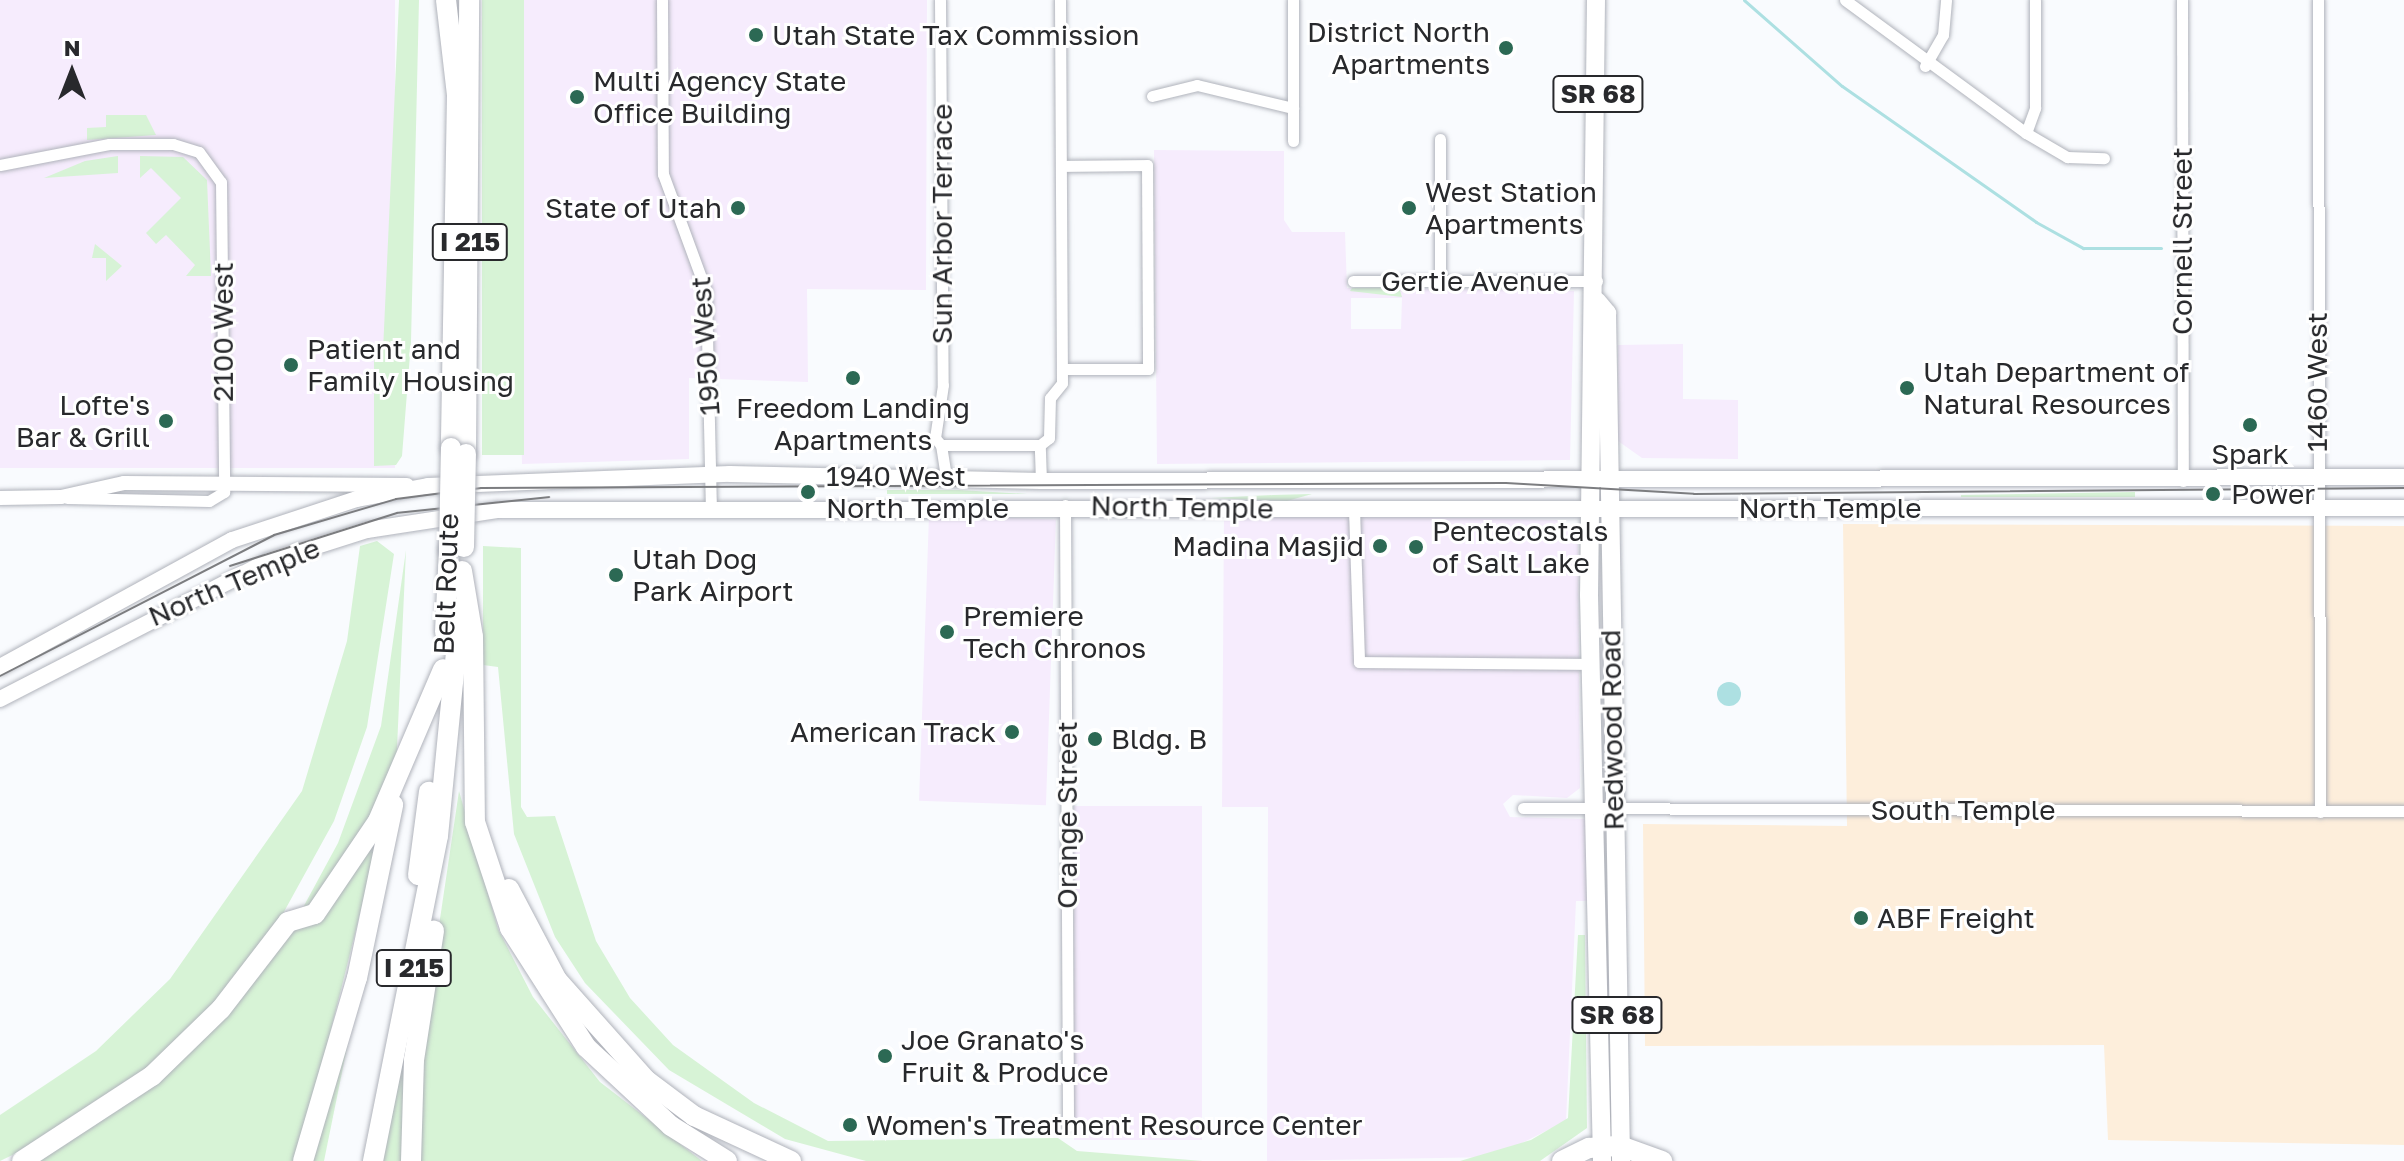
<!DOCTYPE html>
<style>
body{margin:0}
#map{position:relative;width:2404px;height:1161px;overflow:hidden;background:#f9fbfe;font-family:"Golos Text",sans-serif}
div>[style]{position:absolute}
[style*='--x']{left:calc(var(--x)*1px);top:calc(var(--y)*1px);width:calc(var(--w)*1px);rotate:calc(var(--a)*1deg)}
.commercial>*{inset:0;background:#f6ecfd;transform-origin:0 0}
.industrial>*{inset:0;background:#fdeedb}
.green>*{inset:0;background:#d7f3d6;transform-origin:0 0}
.water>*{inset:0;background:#ade0e2}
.round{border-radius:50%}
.stream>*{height:3px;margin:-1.5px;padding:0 1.5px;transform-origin:1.5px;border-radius:1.5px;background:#ade0e2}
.roads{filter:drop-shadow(0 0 2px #b0b3bb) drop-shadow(0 0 2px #b0b3bb)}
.minor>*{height:11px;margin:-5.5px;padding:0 5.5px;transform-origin:5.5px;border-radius:5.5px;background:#fff}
.tertiary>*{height:14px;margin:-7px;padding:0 7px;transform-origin:7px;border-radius:7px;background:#fff}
.secondary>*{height:16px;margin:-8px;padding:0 8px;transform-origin:8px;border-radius:8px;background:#fff}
.primary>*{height:18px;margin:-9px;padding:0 9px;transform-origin:9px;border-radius:9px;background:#fff}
.motorway>*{height:20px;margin:-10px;padding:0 10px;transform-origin:10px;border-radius:10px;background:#fff}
.tram>*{height:2px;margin:-1px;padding:0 1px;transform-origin:1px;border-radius:1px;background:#7c7d80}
.bridges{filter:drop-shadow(0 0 2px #b0b3bb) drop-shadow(0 0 2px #b0b3bb)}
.motorway-bridge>*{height:20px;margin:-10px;padding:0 10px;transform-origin:10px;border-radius:10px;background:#fff}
.dots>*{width:22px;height:22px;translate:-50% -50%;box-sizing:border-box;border:4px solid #fff;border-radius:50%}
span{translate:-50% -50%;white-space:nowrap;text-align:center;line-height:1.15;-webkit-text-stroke:6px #fff;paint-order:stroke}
.shield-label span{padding:2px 6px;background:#fff;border:2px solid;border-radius:6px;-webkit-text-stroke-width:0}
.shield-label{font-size:26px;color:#28292c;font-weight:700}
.poi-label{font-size:28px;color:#28292c}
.right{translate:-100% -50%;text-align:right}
.left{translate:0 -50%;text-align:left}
.street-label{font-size:28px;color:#28292c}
.north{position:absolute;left:32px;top:32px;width:80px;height:80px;-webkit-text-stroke:6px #fff;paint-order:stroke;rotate:0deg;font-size:22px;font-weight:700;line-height:32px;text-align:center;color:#28292c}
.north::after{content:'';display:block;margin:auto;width:28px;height:36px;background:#28292c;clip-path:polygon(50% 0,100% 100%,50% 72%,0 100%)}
</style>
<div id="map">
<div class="commercial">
<i style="left:0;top:0;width:395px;height:468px"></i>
<i style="clip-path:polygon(513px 0,927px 0,926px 290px,807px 289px,808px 382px,689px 378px,689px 459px,522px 464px)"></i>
<i style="clip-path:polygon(evenodd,1154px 150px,1284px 151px,1284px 220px,1292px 232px,1345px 232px,1347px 288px,1574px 291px,1570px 460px,1157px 464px,1154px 150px,1351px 298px,1402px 298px,1401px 329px,1351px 329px,1351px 298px)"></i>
<i style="clip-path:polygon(1683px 344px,1683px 399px,1738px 400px,1738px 459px,1642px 458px,1618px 441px,1618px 345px)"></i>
<i style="clip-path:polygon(1224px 513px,1561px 520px,1578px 529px,1580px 788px,1567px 798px,1513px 795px,1503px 804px,1510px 817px,1586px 819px,1588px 901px,1576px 901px,1566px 1121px,1494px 1157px,1267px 1161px,1268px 807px,1222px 807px)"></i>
<i style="left:929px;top:515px;width:127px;height:286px;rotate:2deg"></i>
<i style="left:1074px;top:806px;width:128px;height:334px"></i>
</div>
<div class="industrial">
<i style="clip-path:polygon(1843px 524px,2404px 526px,2404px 1145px,2108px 1140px,2104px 1045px,1645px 1046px,1643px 824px,1847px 826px)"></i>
</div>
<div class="green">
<i style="clip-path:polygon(399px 0,419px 0,411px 342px,402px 456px,396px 465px,374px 466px,374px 352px,383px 351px)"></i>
<i style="left:482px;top:0;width:42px;height:455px"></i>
<i style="clip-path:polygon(106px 115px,146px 115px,156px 135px,87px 140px,87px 128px,106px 127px)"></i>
<i style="clip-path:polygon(118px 156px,118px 173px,44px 178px,85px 161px)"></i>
<i style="clip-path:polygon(140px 156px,183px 157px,207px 180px,211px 276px,186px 276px,195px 265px,166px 235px,156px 244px,146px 233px,181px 198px,151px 168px,140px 178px)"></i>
<i style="clip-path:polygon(95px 244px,122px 266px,106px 281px,106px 258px,92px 258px)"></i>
<i style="clip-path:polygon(1399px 287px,1402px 297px,1350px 291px,1352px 288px)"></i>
<i style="clip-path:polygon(887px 490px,959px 490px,1027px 494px,887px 494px)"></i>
<i style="clip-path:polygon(2135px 492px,2135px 497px,1961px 497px,1961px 495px)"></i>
<i style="clip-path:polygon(1312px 494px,1287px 501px,1211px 498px,1273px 495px)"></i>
<i style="clip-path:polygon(377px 541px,394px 554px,367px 727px,334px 821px,280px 919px,233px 984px,144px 1074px,58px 1133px,0 1161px,0 1115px,96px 1051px,170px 979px,302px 791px,347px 641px,360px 546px)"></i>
<i style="clip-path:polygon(483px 546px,521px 548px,521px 807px,527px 817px,555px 816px,596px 941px,630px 998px,673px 1045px,754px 1103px,828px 1141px,1058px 1138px,1077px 1151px,1203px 1161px,866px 1161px,785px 1139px,669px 1070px,585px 983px,555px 937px,514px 834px,498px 667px,483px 665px)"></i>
<i style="clip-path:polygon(406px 550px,396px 770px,298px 1161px,38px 1161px,160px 1079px,293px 926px,338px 843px,381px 726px)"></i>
<i style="clip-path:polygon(459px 791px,498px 929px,533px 997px,600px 1082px,702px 1161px,415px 1161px,418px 1067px)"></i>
<i style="clip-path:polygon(1578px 935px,1585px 935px,1587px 1128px,1540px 1161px,1460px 1161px,1531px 1140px,1568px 1118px)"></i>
<i style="clip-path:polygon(351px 1028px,324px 1161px,310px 1161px)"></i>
<i style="clip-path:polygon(407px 1055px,402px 1161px,379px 1161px,401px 1060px)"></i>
</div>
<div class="water">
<i class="round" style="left:1717px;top:682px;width:24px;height:24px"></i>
</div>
<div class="stream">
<i style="--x:1744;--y:0;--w:130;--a:41.3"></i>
<i style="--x:1842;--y:86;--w:237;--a:35"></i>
<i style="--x:2036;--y:222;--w:54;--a:29"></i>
<i style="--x:2083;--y:248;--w:78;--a:0"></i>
</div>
<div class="roads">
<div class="minor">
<i style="--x:662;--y:0;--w:174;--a:89.7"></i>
<i style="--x:663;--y:174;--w:125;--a:69.8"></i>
<i style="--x:706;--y:291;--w:218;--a:88.7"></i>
<i style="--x:940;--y:0;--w:385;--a:89.6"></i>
<i style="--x:943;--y:385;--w:54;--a:98.6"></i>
<i style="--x:935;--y:438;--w:9;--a:49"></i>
<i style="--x:941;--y:445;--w:99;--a:0"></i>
<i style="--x:1845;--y:0;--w:225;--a:36.3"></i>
<i style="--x:2026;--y:133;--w:48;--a:30.3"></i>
<i style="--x:2067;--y:157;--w:37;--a:2"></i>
<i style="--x:2182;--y:0;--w:481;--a:89.9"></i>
<i style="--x:2318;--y:0;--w:812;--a:89.86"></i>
<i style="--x:1925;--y:66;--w:36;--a:-60"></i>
<i style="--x:1943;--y:35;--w:35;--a:-85"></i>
<i style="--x:1152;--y:96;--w:46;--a:-13.7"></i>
<i style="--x:1197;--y:85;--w:99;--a:13.5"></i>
<i style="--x:2026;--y:133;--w:27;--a:-70"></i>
<i style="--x:2035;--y:108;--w:108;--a:-90"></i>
<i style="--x:1440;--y:139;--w:142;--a:90"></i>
<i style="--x:1293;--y:141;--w:141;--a:-90"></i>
<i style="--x:0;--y:165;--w:111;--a:-10.9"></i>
<i style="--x:109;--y:144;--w:64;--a:0"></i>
<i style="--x:173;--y:144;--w:27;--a:17"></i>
<i style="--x:199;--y:152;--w:37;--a:54"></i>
<i style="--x:221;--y:182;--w:310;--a:89.4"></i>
<i style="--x:224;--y:492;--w:17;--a:149"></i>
<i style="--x:209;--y:501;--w:142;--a:-178.8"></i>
<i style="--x:1061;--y:166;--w:86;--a:-0.7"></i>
<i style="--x:1147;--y:165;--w:204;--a:89.7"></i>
<i style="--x:1148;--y:369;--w:86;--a:180"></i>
<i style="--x:1353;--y:281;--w:244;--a:0"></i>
<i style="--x:941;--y:445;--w:32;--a:81"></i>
<i style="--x:1041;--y:481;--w:36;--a:-92"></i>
<i style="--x:1040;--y:445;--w:11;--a:-38"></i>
<i style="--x:1049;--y:438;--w:40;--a:-88.6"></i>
<i style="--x:1050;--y:398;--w:19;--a:-51"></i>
<i style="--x:1062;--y:383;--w:383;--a:-90.3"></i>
<i style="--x:1065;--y:505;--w:621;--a:89.72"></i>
<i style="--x:1354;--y:509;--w:153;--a:88.1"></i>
<i style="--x:1359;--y:662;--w:232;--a:0.5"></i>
<i style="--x:1523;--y:808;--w:881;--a:0.2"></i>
</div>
<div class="tertiary">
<i style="--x:0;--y:498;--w:61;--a:-0.9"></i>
<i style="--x:61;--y:497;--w:65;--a:-12.5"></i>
<i style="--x:124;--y:483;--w:283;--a:0.4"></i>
</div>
<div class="secondary">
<i style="--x:0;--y:667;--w:264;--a:-28.7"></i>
<i style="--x:232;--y:540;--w:132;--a:-18.2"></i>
<i style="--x:357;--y:499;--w:72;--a:-10.4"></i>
<i style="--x:428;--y:486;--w:302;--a:-2.3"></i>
<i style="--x:730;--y:474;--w:311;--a:1.3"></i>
<i style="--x:1041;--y:481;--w:1363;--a:-0.17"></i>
<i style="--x:0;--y:699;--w:302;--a:-27.2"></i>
<i style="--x:269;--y:561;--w:103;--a:-17.6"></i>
<i style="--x:367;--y:530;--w:133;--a:-8.7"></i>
<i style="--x:498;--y:510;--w:1906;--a:-0.06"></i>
</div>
<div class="primary">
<i style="--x:1596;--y:0;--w:595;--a:90.67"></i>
<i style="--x:1589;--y:595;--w:566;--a:88.68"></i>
<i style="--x:1597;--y:301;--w:16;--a:50"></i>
<i style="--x:1607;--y:313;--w:848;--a:89.05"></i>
</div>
<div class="motorway">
<i style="--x:446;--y:0;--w:96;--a:83.4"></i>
<i style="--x:457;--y:95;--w:353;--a:91"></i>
<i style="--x:466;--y:454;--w:454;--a:-89.6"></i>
<i style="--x:462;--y:571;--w:67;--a:80.5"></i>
<i style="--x:473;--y:637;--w:185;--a:89.4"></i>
<i style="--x:475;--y:822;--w:112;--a:71.7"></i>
<i style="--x:510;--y:928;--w:141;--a:57.4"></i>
<i style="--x:586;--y:1047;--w:116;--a:42.9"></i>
<i style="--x:671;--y:1126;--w:66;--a:32"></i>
<i style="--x:445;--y:632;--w:82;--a:-87.2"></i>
<i style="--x:418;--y:875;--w:84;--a:-82.5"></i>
<i style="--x:509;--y:889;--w:103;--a:62.2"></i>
<i style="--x:557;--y:980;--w:134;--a:48.3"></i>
<i style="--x:646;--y:1080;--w:60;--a:36.9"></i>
<i style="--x:694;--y:1116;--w:107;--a:24.9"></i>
<i style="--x:22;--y:1161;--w:155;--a:-33.2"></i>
<i style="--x:152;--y:1076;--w:96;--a:-44.2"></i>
<i style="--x:221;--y:1009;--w:110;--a:-52.4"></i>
<i style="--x:288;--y:922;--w:28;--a:-17"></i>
<i style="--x:315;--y:914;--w:112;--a:-55.9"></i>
<i style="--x:378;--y:821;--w:165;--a:-66.8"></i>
<i style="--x:303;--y:1161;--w:191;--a:-73.6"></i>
<i style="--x:357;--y:978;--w:177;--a:-78.2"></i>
<i style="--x:373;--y:1161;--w:331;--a:-78.7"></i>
<i style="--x:438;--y:836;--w:226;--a:-84.4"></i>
<i style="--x:411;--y:1161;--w:101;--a:-88.3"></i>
<i style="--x:414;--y:1060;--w:131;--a:-81.2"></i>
<i style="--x:1562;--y:1161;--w:30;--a:-26"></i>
<i style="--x:1589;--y:1148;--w:31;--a:-4"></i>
<i style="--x:1620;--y:1146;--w:45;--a:19.7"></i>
</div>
</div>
<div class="tram">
<i style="--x:230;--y:566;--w:175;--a:-17.6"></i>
<i style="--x:397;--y:513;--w:153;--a:-6"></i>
<i style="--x:0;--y:676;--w:308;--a:-27.2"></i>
<i style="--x:274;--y:535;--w:127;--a:-16.4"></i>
<i style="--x:396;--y:499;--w:86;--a:-7.4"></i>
<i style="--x:481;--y:488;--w:1025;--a:-0.28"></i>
<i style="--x:1506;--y:483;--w:188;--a:3.3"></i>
<i style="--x:1694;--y:494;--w:710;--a:-0.48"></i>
</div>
<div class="bridges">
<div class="motorway-bridge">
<i style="--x:464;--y:547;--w:93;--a:-88.8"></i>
<i style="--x:449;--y:550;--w:102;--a:-88.9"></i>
</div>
</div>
<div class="dots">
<i style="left:756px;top:35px;background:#2c6954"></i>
<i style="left:1506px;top:48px;background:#2c6954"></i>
<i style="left:577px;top:97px;background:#2c6954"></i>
<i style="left:738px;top:208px;background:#2c6954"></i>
<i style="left:1409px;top:208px;background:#2c6954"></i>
<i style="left:291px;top:365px;background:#2c6954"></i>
<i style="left:853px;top:378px;background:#2c6954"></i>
<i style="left:1907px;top:388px;background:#2c6954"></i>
<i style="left:166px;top:421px;background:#2c6954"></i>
<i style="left:2250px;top:425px;background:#2c6954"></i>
<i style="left:808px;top:492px;background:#2c6954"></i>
<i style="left:2213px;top:494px;background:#2c6954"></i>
<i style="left:1380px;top:546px;background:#2c6954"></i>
<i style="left:1416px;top:547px;background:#2c6954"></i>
<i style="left:616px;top:575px;background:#2c6954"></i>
<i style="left:947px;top:632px;background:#2c6954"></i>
<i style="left:1012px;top:732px;background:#2c6954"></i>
<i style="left:1095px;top:739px;background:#2c6954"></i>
<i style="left:1861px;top:918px;background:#2c6954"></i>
<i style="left:885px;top:1056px;background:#2c6954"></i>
<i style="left:850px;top:1125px;background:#2c6954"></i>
</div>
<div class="shield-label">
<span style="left:1598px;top:94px">SR 68</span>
<span style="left:470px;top:242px">I 215</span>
<span style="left:414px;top:968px">I 215</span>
<span style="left:1617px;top:1015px">SR 68</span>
</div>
<div class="poi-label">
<span class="right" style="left:1490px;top:48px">District North<br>Apartments</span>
<span class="left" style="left:772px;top:35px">Utah State Tax Commission</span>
<span class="left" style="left:593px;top:97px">Multi Agency State<br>Office Building</span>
<span class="left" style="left:1425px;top:208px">West Station<br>Apartments</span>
<span class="right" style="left:722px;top:208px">State of Utah</span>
<span class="left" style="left:307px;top:365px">Patient and<br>Family Housing</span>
<span class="left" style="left:1923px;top:388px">Utah Department of<br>Natural Resources</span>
<span class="right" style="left:150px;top:421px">Lofte's<br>Bar &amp; Grill</span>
<span style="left:853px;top:424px">Freedom Landing<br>Apartments</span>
<span style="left:2250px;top:454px">Spark</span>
<span class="left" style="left:826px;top:492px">1940 West<br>North Temple</span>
<span class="left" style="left:2231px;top:494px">Power</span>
<span class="left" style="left:1432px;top:547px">Pentecostals<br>of Salt Lake</span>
<span class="right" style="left:1364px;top:546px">Madina Masjid</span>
<span class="left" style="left:632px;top:575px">Utah Dog<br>Park Airport</span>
<span class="left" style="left:963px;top:632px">Premiere<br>Tech Chronos</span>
<span class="right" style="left:996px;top:732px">American Track</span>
<span class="left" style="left:1111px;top:739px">Bldg. B</span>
<span class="left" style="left:1877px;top:918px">ABF Freight</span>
<span class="left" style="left:901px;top:1056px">Joe Granato's<br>Fruit &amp; Produce</span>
<span class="left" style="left:866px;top:1125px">Women's Treatment Resource Center</span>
</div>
<div class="street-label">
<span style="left:942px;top:224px;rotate:-90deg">Sun Arbor Terrace</span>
<span style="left:2182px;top:241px;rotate:-90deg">Cornell Street</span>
<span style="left:1475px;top:281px">Gertie Avenue</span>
<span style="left:223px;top:332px;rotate:-90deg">2100 West</span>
<span style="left:705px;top:346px;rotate:-94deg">1950 West</span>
<span style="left:2317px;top:382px;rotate:-90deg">1460 West</span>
<span style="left:1182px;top:507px;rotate:1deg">North Temple</span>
<span style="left:1830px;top:508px">North Temple</span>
<span style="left:234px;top:582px;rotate:-23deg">North Temple</span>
<span style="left:446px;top:584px;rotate:-88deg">Belt Route</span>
<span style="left:1612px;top:730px;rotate:-91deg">Redwood Road</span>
<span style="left:1963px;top:810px">South Temple</span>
<span style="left:1067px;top:815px;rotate:-90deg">Orange Street</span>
</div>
<div class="north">N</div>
</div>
